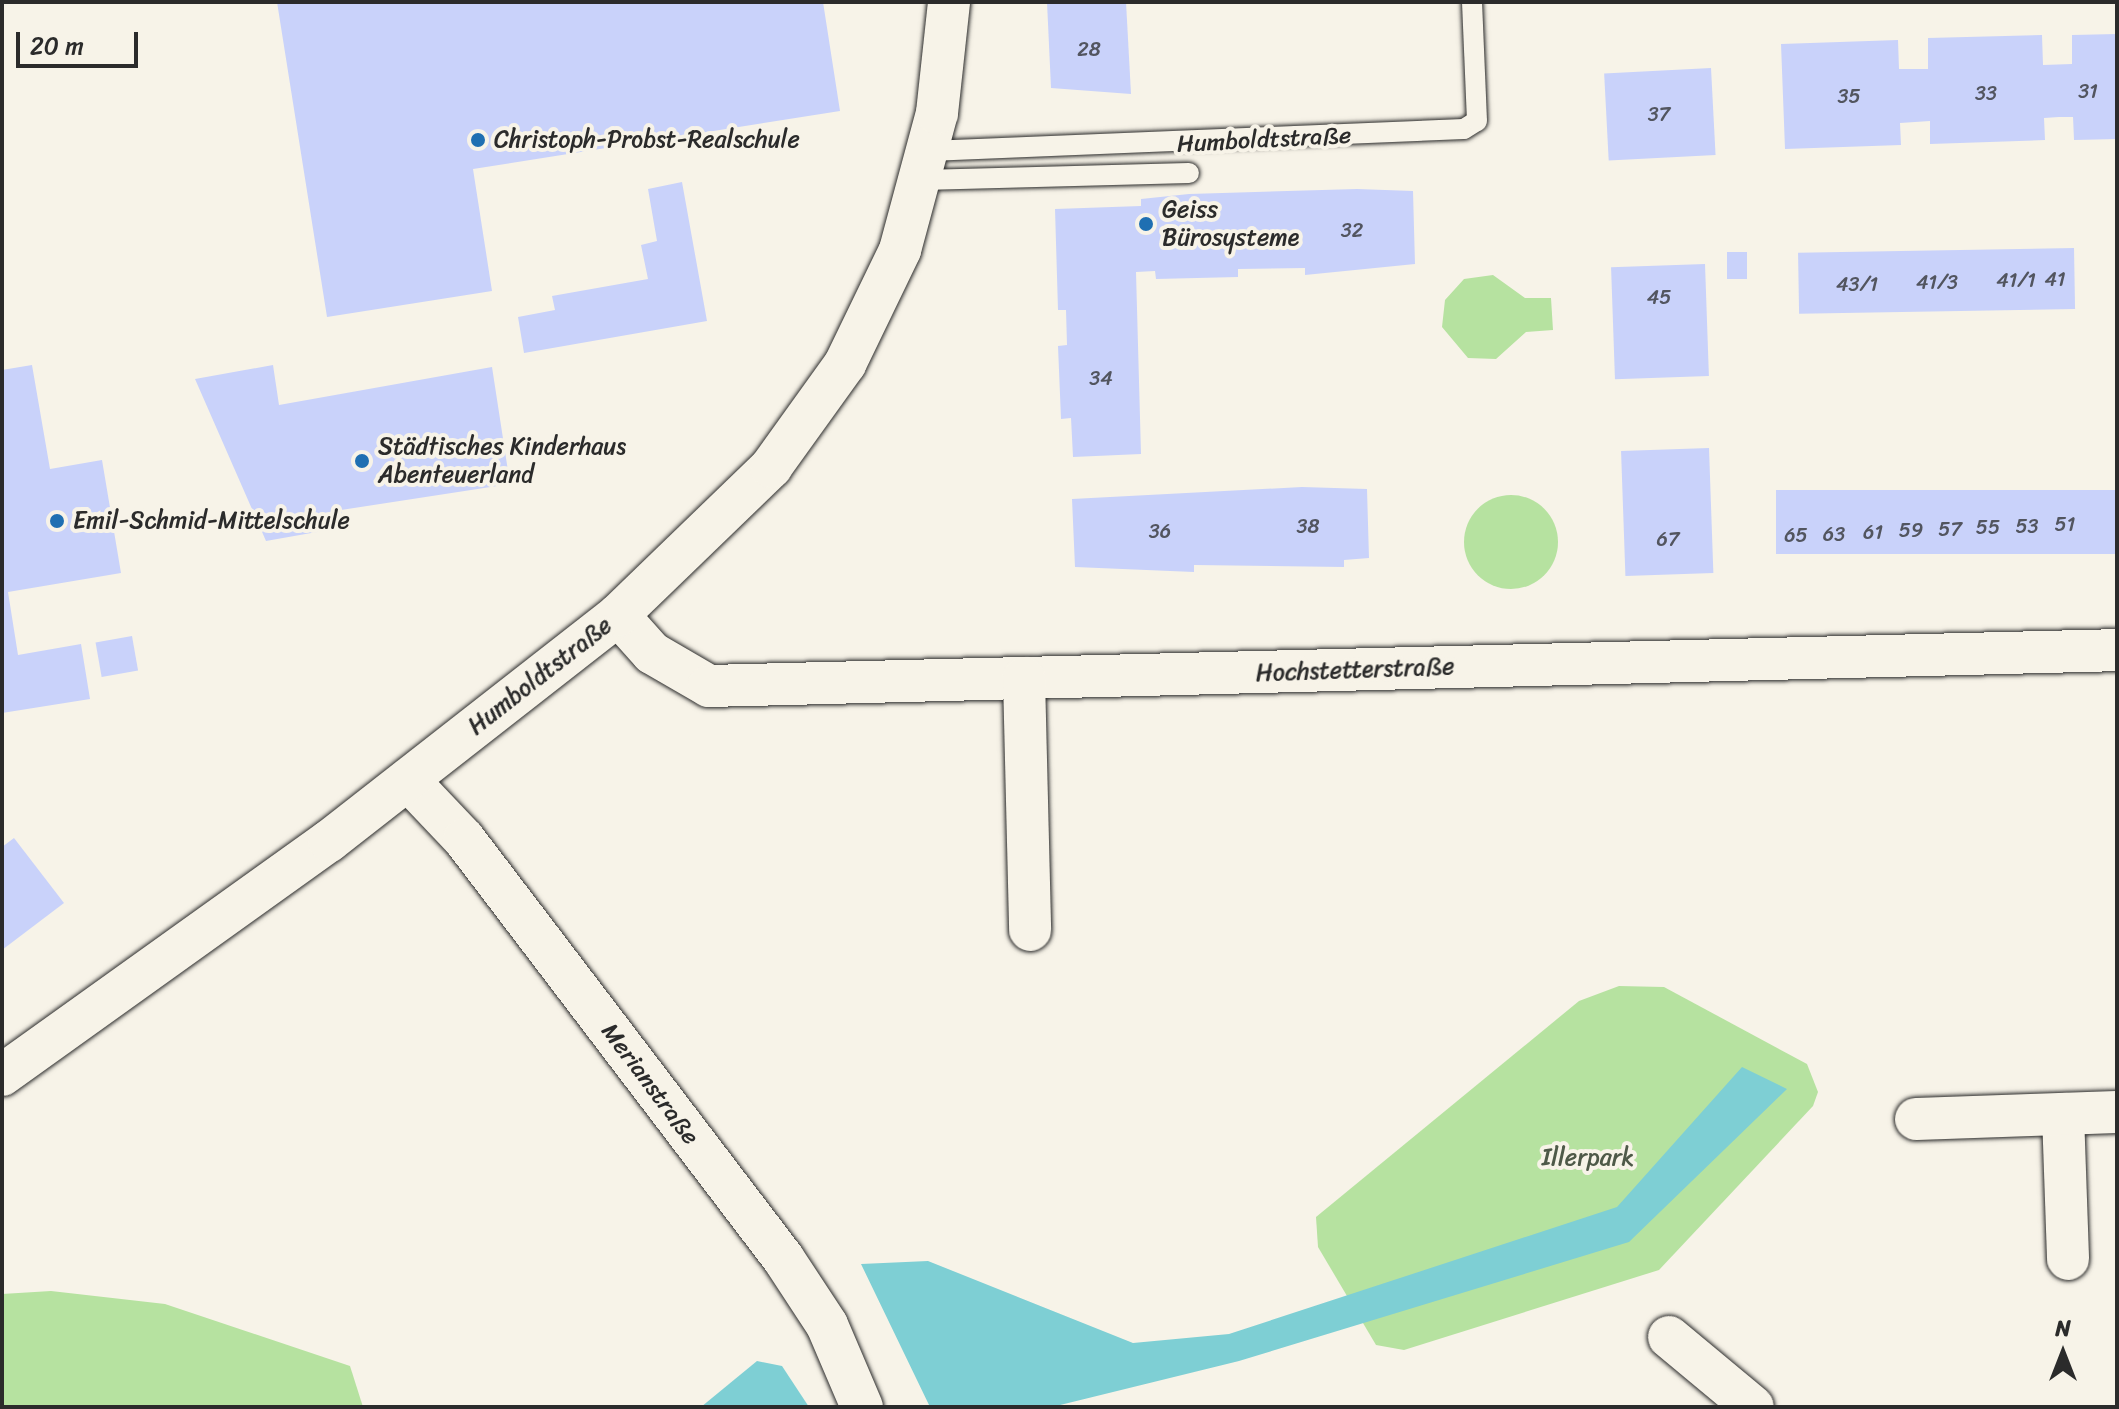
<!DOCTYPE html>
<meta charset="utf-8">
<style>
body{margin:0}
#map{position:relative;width:2119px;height:1409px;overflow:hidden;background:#f7f3e8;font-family:Sriracha,sans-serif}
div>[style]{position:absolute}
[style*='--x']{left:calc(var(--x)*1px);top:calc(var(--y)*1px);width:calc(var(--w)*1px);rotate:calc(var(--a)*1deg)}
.green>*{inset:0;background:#b6e2a0}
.round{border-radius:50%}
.water>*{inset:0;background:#7ecfd4}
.building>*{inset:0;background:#c9d2fa;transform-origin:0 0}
.roads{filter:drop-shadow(0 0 2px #2b2b2b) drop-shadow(0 0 2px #2b2b2b)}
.service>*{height:20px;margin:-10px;padding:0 10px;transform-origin:10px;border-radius:10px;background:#f7f3e8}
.minor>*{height:42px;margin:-21px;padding:0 21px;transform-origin:21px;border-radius:21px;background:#f7f3e8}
.dots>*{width:22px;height:22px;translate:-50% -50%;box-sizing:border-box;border:4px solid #f7f3e8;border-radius:50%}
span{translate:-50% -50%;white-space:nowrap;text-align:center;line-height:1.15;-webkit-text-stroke:8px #f7f3e8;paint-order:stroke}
.number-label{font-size:20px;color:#52555f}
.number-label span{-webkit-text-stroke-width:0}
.poi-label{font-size:24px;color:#2b2b2b}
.left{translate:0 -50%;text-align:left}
.street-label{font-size:24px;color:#2b2b2b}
.park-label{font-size:24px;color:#4e5948}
.frame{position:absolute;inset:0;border:4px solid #2b2b2b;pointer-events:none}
.north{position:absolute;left:2023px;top:1313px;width:80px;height:80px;-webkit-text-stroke:6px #f7f3e8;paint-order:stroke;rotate:0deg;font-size:22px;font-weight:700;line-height:32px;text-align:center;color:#2b2b2b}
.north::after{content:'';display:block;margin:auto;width:28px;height:36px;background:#2b2b2b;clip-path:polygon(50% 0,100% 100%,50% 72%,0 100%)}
.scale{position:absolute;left:16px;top:32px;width:122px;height:36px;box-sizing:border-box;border:4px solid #2b2b2b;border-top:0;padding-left:10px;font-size:24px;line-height:28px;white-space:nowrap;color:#2b2b2b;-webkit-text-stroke:6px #f7f3e8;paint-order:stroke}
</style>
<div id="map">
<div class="green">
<i style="clip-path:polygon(1493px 275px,1525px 298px,1551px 298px,1553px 330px,1526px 332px,1496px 359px,1468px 358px,1442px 327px,1445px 300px,1464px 279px)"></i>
<i class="round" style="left:1464px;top:495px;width:94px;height:94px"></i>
<i style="clip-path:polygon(1619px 986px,1664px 987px,1807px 1064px,1818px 1092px,1813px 1106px,1659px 1270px,1404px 1350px,1376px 1345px,1318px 1247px,1316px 1217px,1579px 1001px)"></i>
<i style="clip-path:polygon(51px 1291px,165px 1304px,350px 1366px,363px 1407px,2px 1407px,2px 1294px)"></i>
</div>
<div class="water">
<i style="clip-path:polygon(1742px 1067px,1787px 1089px,1629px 1242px,1239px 1361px,1052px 1407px,930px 1407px,861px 1264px,928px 1261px,1133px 1343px,1229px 1334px,1617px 1207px)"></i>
<i style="clip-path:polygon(757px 1361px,782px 1366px,809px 1407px,701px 1407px)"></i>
</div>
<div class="building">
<i style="clip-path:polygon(277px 2px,823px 2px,840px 111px,473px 169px,492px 291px,327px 317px)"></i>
<i style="clip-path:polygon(1047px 2px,1126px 2px,1131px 94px,1051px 88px)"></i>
<i style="clip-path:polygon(2117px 34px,2117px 139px,2074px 140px,2073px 117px,2059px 117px,2044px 118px,2045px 140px,1930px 144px,1930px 121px,1900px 123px,1901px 145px,1785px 149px,1781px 44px,1898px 40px,1899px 69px,1928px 69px,1928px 38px,2042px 35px,2043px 65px,2072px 64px,2072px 35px)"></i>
<i style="left:1711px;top:68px;width:87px;height:107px;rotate:87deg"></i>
<i style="clip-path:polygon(682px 182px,707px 321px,524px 353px,518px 317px,555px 310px,552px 296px,648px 279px,641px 245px,657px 241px,648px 189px)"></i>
<i style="clip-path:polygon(1357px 189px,1413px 191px,1415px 264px,1305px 275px,1305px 268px,1238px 269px,1238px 277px,1156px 279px,1155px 271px,1136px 272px,1141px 454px,1073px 457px,1071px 418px,1061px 419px,1058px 346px,1067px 345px,1066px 310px,1058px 310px,1055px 209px,1141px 206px,1141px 199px,1189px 194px)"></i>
<i style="left:2074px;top:248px;width:61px;height:276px;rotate:89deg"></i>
<i style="left:1727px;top:252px;width:20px;height:27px"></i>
<i style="left:1705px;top:264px;width:112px;height:94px;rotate:88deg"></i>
<i style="clip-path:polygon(32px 365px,50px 469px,102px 460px,121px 573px,8px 592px,18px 655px,81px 644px,90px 699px,2px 713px,2px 370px)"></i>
<i style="clip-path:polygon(273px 365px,279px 405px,492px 367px,510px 484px,341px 510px,345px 527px,266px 541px,195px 379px)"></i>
<i style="left:1709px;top:448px;width:125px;height:88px;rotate:88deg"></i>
<i style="clip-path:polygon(1302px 487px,1367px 489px,1369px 558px,1344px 560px,1344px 567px,1194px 565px,1194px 572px,1075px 567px,1072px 499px)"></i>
<i style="left:2117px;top:490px;width:64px;height:341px;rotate:90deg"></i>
<i style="left:132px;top:636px;width:35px;height:37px;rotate:80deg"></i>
<i style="clip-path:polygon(14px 838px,64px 903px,2px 950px,2px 847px)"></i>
</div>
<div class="roads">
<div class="service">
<i style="--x:929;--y:151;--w:535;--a:-2.35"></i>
<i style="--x:1464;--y:129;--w:15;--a:-32"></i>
<i style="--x:1477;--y:121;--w:119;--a:-92.4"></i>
<i style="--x:922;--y:180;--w:267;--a:-1.5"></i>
</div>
<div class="minor">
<i style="--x:618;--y:615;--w:51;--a:48.2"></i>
<i style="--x:652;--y:653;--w:66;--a:30.1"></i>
<i style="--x:709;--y:686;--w:1408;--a:-1.46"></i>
<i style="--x:1024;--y:678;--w:252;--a:88.6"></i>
<i style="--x:408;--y:780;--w:81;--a:46.5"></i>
<i style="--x:464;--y:839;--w:527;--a:52.72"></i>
<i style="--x:783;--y:1258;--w:80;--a:56.7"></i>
<i style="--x:827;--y:1325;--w:89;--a:66.9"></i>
<i style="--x:2;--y:1075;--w:402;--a:-35.6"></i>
<i style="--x:329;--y:841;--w:367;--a:-38"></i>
<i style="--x:618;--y:615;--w:213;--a:-44"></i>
<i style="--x:771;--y:467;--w:127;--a:-54.3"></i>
<i style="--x:845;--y:364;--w:127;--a:-64.2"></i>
<i style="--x:900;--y:250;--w:142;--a:-74.9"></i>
<i style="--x:937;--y:113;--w:112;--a:-83.8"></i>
<i style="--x:2063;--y:1114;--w:145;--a:88"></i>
<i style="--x:1916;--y:1119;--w:201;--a:-2"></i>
<i style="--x:1669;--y:1337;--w:109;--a:39.8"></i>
</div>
</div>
<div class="dots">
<i style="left:478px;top:140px;background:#1f6fb2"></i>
<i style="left:1146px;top:224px;background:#1f6fb2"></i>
<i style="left:362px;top:461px;background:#1f6fb2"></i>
<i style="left:57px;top:521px;background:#1f6fb2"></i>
</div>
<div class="number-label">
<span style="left:1089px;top:49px">28</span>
<span style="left:2088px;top:91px">31</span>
<span style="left:1986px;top:93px">33</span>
<span style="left:1849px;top:96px">35</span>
<span style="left:1659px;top:114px">37</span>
<span style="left:1352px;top:230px">32</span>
<span style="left:2055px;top:279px">41</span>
<span style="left:2016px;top:280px">41/1</span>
<span style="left:1937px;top:282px">41/3</span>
<span style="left:1857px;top:284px">43/1</span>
<span style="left:1659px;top:297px">45</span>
<span style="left:1101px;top:378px">34</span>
<span style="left:2065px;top:524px">51</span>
<span style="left:1308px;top:526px">38</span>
<span style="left:2027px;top:526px">53</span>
<span style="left:1988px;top:527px">55</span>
<span style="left:1950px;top:529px">57</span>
<span style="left:1911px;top:530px">59</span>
<span style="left:1160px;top:531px">36</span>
<span style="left:1873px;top:532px">61</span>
<span style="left:1834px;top:534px">63</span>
<span style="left:1796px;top:535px">65</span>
<span style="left:1668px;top:539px">67</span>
</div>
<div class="poi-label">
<span class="left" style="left:494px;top:140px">Christoph-Probst-Realschule</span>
<span class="left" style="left:1162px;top:224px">Geiss<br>Bürosysteme</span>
<span class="left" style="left:378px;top:461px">Städtisches Kinderhaus<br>Abenteuerland</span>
<span class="left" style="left:73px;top:521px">Emil-Schmid-Mittelschule</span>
</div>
<div class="street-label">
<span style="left:1264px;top:140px;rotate:-3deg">Humboldtstraße</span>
<span style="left:1355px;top:670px;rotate:-2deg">Hochstetterstraße</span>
<span style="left:540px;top:676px;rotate:-38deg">Humboldtstraße</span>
<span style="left:650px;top:1084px;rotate:53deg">Merianstraße</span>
</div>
<div class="park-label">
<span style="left:1588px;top:1158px">Illerpark</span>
</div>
<div class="frame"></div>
<div class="north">N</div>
<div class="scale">20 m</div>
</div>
